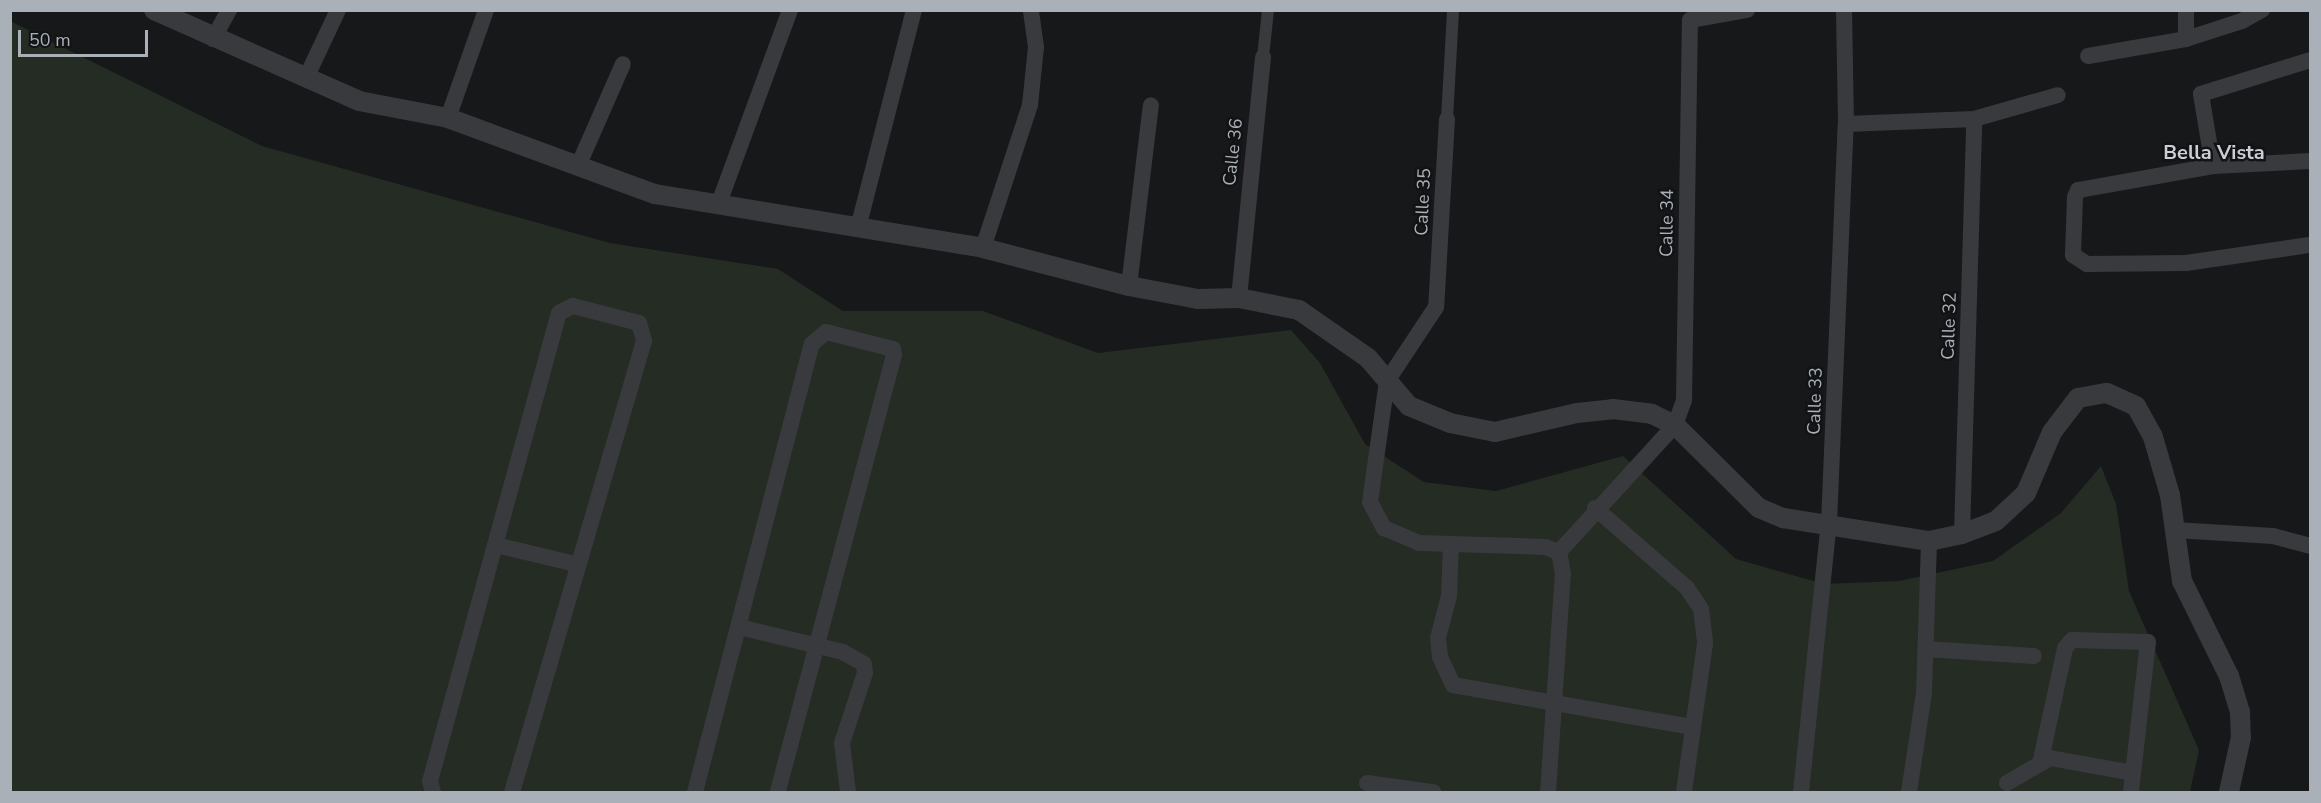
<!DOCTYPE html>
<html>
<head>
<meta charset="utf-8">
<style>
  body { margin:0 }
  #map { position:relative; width:2321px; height:803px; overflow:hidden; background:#171819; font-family:"Nunito Sans",sans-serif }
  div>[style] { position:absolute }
  .green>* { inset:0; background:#242c24 }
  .pedestrian>* { height:12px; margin:-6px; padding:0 6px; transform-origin:6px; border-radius:6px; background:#393a3e }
  .minor>* { height:16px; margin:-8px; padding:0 8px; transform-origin:8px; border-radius:8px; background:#393a3e }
  .tertiary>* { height:20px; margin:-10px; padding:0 10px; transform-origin:10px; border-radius:10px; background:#393a3e }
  span { translate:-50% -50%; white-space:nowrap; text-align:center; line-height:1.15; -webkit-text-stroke:5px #121314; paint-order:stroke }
  .street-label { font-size:18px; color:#aab0b8 }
  .neighbourhood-label { font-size:20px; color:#cbcfd5; font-weight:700 }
  .frame { position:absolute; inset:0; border:12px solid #aab0b8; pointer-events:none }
  .scale { position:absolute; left:18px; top:30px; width:130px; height:27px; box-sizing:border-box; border:3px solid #aab0b8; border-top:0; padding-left:8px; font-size:18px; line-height:21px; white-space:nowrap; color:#aab0b8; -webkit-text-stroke:4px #121314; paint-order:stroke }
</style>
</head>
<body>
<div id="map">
  <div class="green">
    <i style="clip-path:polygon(10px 21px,262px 146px,610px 243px,778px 269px,843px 311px,983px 311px,1098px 353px,1291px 330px,1320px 363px,1365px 444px,1424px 482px,1496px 491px,1623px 456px,1736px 559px,1824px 584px,1899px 581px,1993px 561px,2061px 513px,2101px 466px,2116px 504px,2129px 591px,2199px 750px,2190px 792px,11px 792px)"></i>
  </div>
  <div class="pedestrian">
    <i style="left:1263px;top:57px;width:47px;rotate:-83.9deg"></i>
    <i style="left:1447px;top:119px;width:109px;rotate:-86.8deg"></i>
  </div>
  <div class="minor">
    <i style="left:213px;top:39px;width:33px;rotate:-61deg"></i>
    <i style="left:2186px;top:39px;width:29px;rotate:-90deg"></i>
    <i style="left:2088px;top:56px;width:99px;rotate:-9.8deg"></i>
    <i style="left:2186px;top:39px;width:59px;rotate:-17.8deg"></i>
    <i style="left:2242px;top:21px;width:23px;rotate:-29deg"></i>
    <i style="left:306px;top:78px;width:75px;rotate:-64.8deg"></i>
    <i style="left:448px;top:118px;width:114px;rotate:-70.6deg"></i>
    <i style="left:1447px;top:119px;width:188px;rotate:93.3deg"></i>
    <i style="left:1436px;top:307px;width:89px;rotate:123.5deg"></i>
    <i style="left:1387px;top:381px;width:122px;rotate:98deg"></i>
    <i style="left:1370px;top:502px;width:30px;rotate:62deg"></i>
    <i style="left:1384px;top:528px;width:38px;rotate:23deg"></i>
    <i style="left:1419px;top:543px;width:126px;rotate:1.8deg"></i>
    <i style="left:1545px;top:547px;width:15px;rotate:20deg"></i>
    <i style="left:1846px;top:124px;width:128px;rotate:-2.2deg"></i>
    <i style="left:1974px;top:119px;width:87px;rotate:-15.9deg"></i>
    <i style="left:2310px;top:161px;width:97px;rotate:177deg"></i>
    <i style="left:2213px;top:166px;width:137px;rotate:169.9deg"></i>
    <i style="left:2078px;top:190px;width:8px;rotate:113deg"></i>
    <i style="left:2075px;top:197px;width:58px;rotate:92deg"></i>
    <i style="left:2073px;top:255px;width:17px;rotate:33deg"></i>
    <i style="left:2087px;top:264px;width:99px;rotate:-0.6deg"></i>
    <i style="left:2186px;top:263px;width:125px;rotate:-8.3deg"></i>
    <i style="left:579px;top:164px;width:109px;rotate:-66.3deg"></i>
    <i style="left:2213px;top:166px;width:73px;rotate:-99.5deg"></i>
    <i style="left:2201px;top:94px;width:114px;rotate:-17.3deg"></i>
    <i style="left:719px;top:203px;width:206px;rotate:-69.8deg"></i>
    <i style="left:858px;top:228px;width:225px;rotate:-75.6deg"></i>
    <i style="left:983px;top:248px;width:151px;rotate:-71.8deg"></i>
    <i style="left:1030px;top:105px;width:58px;rotate:-84.1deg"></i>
    <i style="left:1036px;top:47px;width:37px;rotate:-98deg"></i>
    <i style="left:1129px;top:286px;width:182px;rotate:-83.1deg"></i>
    <i style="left:1239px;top:298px;width:242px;rotate:-84.3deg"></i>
    <i style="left:1595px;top:508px;width:122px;rotate:41deg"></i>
    <i style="left:1687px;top:588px;width:25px;rotate:56deg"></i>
    <i style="left:1701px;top:609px;width:35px;rotate:83deg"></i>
    <i style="left:1705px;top:644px;width:149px;rotate:98.1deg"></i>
    <i style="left:2175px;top:530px;width:98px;rotate:3.5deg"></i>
    <i style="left:2273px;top:536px;width:38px;rotate:15deg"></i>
    <i style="left:1962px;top:534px;width:415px;rotate:-88.3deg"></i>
    <i style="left:1451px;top:544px;width:52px;rotate:92.2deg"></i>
    <i style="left:1449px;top:596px;width:43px;rotate:104.7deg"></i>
    <i style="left:1438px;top:638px;width:19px;rotate:84deg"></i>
    <i style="left:1440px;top:657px;width:31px;rotate:65deg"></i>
    <i style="left:1453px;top:685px;width:243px;rotate:10deg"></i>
    <i style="left:496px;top:545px;width:85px;rotate:13.5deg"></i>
    <i style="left:1559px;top:552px;width:172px;rotate:-47.6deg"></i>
    <i style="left:1675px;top:425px;width:27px;rotate:-70deg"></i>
    <i style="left:1684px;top:400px;width:380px;rotate:-89.1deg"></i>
    <i style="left:1690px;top:20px;width:58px;rotate:-10deg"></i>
    <i style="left:739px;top:627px;width:107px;rotate:13.5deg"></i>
    <i style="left:843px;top:652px;width:24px;rotate:30deg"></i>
    <i style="left:864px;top:664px;width:9px;rotate:84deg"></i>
    <i style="left:865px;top:673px;width:74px;rotate:108.2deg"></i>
    <i style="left:842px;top:743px;width:49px;rotate:83deg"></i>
    <i style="left:1925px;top:649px;width:109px;rotate:3.7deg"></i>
    <i style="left:2040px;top:764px;width:119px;rotate:-77.8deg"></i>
    <i style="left:2065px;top:648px;width:11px;rotate:-49deg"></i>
    <i style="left:2072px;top:640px;width:76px;rotate:1.5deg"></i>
    <i style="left:2148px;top:642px;width:151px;rotate:96.5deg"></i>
    <i style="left:1367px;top:783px;width:67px;rotate:7.8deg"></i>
    <i style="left:2007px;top:783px;width:50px;rotate:-30.2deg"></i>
    <i style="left:2050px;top:758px;width:84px;rotate:10.2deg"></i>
    <i style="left:433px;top:792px;width:11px;rotate:-105deg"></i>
    <i style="left:430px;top:781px;width:485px;rotate:-74.6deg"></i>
    <i style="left:559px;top:313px;width:16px;rotate:-27deg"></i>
    <i style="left:573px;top:306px;width:68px;rotate:14.4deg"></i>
    <i style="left:639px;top:323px;width:19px;rotate:74deg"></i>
    <i style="left:644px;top:341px;width:470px;rotate:106.3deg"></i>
    <i style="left:695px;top:792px;width:463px;rotate:-75.4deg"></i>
    <i style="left:812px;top:344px;width:18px;rotate:-41deg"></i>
    <i style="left:826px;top:332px;width:69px;rotate:14.2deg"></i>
    <i style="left:893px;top:349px;width:6px;rotate:81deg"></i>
    <i style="left:894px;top:355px;width:452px;rotate:104.9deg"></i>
    <i style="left:1548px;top:792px;width:219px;rotate:-86.1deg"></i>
    <i style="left:1563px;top:574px;width:22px;rotate:-100deg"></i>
    <i style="left:1801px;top:792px;width:270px;rotate:-84.1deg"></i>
    <i style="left:1829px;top:523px;width:399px;rotate:-87.6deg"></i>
    <i style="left:1846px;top:124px;width:114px;rotate:-91deg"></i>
    <i style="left:1909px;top:792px;width:100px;rotate:-81.4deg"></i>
    <i style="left:1924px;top:693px;width:152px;rotate:-88.1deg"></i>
  </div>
  <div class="tertiary">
    <i style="left:154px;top:10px;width:224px;rotate:23.9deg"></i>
    <i style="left:359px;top:101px;width:91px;rotate:10.8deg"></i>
    <i style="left:448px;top:118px;width:221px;rotate:20.2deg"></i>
    <i style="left:655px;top:194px;width:332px;rotate:9.3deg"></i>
    <i style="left:983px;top:248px;width:151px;rotate:14.6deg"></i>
    <i style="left:1129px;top:286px;width:70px;rotate:10.7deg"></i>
    <i style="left:1198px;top:299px;width:41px;rotate:-1.4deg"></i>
    <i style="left:1239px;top:298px;width:61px;rotate:11.3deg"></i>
    <i style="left:1299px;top:310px;width:84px;rotate:34.8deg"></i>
    <i style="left:1368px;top:358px;width:63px;rotate:49.5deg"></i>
    <i style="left:1409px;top:406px;width:44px;rotate:22.5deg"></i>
    <i style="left:1450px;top:423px;width:46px;rotate:11.3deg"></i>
    <i style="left:1495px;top:432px;width:84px;rotate:-13deg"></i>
    <i style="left:1577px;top:413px;width:36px;rotate:-6deg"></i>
    <i style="left:1613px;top:409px;width:39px;rotate:7deg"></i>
    <i style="left:1652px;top:414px;width:25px;rotate:26deg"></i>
    <i style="left:1675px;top:425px;width:118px;rotate:44.7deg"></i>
    <i style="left:1759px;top:508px;width:26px;rotate:23deg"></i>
    <i style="left:1783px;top:518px;width:148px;rotate:9deg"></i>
    <i style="left:1929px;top:541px;width:34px;rotate:-12deg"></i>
    <i style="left:1962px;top:534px;width:36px;rotate:-21deg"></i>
    <i style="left:1996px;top:521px;width:41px;rotate:-43deg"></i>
    <i style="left:2026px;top:493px;width:66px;rotate:-66.9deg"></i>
    <i style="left:2052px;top:432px;width:43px;rotate:-52.6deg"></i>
    <i style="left:2078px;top:398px;width:29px;rotate:-10deg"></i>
    <i style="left:2107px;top:393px;width:32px;rotate:24deg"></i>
    <i style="left:2136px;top:406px;width:35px;rotate:61deg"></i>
    <i style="left:2153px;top:437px;width:60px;rotate:73.7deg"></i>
    <i style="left:2170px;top:495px;width:87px;rotate:82.1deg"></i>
    <i style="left:2182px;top:581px;width:106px;rotate:63.7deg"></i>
    <i style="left:2229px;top:676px;width:38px;rotate:73deg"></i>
    <i style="left:2240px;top:712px;width:25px;rotate:88deg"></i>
    <i style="left:2241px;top:737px;width:56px;rotate:102.3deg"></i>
  </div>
  <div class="street-label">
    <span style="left:1233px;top:152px;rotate:-84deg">Calle 36</span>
    <span style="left:1423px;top:202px;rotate:-87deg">Calle 35</span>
    <span style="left:1667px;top:223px;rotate:-89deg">Calle 34</span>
    <span style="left:1949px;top:326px;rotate:-88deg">Calle 32</span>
    <span style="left:1815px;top:401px;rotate:-88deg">Calle 33</span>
  </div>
  <div class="neighbourhood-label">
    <span style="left:2214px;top:152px">Bella Vista</span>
  </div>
  <div class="frame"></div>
  <div class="scale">50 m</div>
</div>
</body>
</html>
